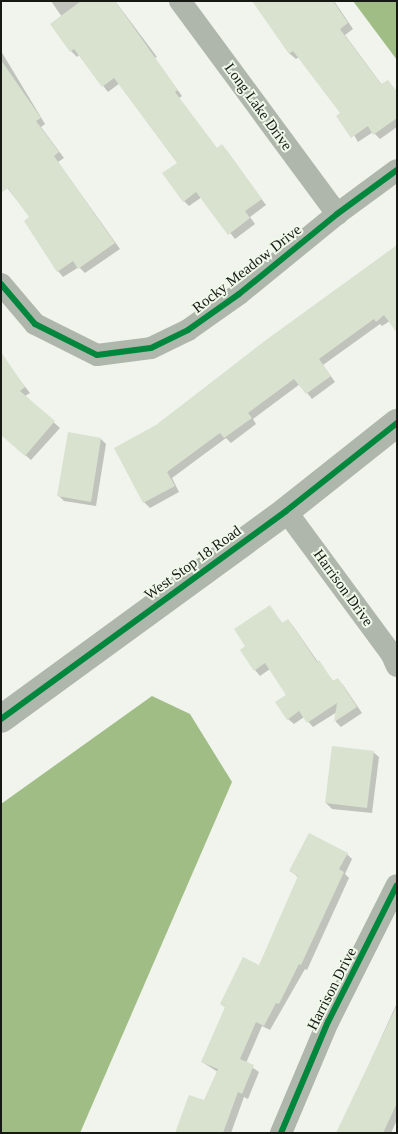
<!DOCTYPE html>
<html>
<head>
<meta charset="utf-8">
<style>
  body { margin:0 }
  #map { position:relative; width:398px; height:1134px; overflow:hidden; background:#f0f4ec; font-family:"Times New Roman",serif }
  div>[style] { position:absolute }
  .water>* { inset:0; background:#a0bd85 }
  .shadow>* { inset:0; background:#0003 }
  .building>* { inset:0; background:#d8e2cf }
  .minor>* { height:22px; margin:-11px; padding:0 11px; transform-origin:11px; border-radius:11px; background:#afb6ab }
  .tertiary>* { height:28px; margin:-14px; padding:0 14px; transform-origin:14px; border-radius:14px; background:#afb6ab }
  .cycleway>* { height:6px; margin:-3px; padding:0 3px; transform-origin:3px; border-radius:3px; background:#00873e }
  span { translate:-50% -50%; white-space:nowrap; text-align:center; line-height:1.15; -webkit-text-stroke:4px #eff8e9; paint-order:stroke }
  .street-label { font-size:15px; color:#151813 }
  .frame { position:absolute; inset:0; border:2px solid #151813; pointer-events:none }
</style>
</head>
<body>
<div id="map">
  <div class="water">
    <i style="clip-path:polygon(353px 1px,397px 1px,397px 60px)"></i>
    <i style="clip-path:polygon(152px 696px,190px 714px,232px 782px,80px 1133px,1px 1133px,1px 804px)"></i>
  </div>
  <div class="shadow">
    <i style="clip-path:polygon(51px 1px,115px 1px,157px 57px,154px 58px,182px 96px,179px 98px,217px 149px,227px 151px,266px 205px,250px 217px,255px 224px,235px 239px,202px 197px,189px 206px,184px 201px,179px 163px,120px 83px,108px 92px,79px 55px,77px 57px,71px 51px,52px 24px,62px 17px)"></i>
    <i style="clip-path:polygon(256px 1px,334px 1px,353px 29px,345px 35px,382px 85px,388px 81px,397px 92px,397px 127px,380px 139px,373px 132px,358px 142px,342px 114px,299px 57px,296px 59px,290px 54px)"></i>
    <i style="clip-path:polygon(1px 51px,45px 124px,41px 127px,64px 158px,58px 162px,120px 249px,85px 273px,79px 267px,63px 277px,58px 271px,31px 218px,1px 180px)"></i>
    <i style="clip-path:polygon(397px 246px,390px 321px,382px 326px,380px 324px,323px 365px,335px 382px,312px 399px,300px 384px,253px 419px,256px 424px,231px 443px,226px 438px,172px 478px,179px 492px,150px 508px,144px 502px,157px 426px)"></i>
    <i style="clip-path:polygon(11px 369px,30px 393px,25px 396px,60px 428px,31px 460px,1px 434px)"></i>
    <i style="clip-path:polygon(101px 439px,106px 444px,96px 506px,64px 501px,59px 496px)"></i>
    <i style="clip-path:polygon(270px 607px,283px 624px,288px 620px,293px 626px,318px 662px,334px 682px,338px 680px,343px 685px,362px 713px,341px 727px,336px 722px,337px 712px,313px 727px,304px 717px,294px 724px,288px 719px,288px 695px,270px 669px,260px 676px,255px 670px,247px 647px)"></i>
    <i style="clip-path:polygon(373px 752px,379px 757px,372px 813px,332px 809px,326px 803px)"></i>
    <i style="clip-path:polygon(347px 854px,352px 859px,345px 874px,349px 878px,307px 970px,305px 969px,270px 1030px,262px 1026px,246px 1063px,259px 1072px,248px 1099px,244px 1097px,231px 1133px,177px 1133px,205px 1101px,218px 1072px,202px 1062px,226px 1008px,221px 1004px,260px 966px,299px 878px,291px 871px)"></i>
    <i style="clip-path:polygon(397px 1003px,397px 1120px,391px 1133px,338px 1133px)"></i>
  </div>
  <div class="building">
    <i style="clip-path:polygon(81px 1px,115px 1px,178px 90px,175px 92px,217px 148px,222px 144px,262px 199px,245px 211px,250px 218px,228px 235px,196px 192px,183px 202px,162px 173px,177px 163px,114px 78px,102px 87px,74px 49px,70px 52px,50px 24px)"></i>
    <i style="clip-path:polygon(252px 1px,333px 1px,348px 23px,340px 29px,381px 84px,388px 80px,397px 92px,397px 118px,373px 135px,368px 126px,351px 138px,336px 116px,340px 113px,293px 51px,289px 54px)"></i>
    <i style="clip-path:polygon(1px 60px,41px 118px,36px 121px,59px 152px,54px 156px,115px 243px,78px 269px,73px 261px,57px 272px,24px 221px,29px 217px,8px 188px,1px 193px)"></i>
    <i style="clip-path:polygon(397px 245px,397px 333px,384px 315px,376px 322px,374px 319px,319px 359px,331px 376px,306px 394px,294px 379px,248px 413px,252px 418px,224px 438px,220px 433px,167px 472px,175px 486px,143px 503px,114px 448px,156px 425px,266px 340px)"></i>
    <i style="clip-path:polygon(1px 352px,25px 387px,20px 391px,55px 421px,25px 456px,1px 435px)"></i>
    <i style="clip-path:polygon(68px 432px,101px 438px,91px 502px,57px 496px)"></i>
    <i style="clip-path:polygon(270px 605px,282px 623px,288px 619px,317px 662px,319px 660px,333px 681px,338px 678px,357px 707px,334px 722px,337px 703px,307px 723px,299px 711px,287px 720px,275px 702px,286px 695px,265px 663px,254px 671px,240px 650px,245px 646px,234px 629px)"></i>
    <i style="clip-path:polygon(332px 746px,374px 751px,367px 808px,325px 803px)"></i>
    <i style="clip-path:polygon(309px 833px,348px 853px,339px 869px,344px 872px,301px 965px,299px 964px,279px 1004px,276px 1003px,264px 1026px,256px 1022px,240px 1059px,254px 1065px,242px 1094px,238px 1092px,223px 1133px,175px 1133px,189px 1095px,204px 1100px,218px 1069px,201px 1062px,225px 1007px,220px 1004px,243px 957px,259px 965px,298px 876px,289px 871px)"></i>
    <i style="clip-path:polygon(397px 1005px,397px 1103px,383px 1133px,336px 1133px)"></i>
  </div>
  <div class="minor">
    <i style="left:180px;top:1px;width:265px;rotate:53.6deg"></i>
    <i style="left:1px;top:284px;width:52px;rotate:49.6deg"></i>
    <i style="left:35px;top:324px;width:69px;rotate:26.6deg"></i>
    <i style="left:97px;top:355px;width:54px;rotate:-7.4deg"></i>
    <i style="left:151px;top:348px;width:41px;rotate:-25.9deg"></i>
    <i style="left:188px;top:330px;width:62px;rotate:-35.2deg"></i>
    <i style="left:239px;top:294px;width:127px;rotate:-39.2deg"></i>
    <i style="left:337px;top:214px;width:74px;rotate:-36.3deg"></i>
    <i style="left:286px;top:511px;width:179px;rotate:53.6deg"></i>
    <i style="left:392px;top:655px;width:12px;rotate:66deg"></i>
    <i style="left:281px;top:1133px;width:121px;rotate:-67.1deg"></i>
    <i style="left:328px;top:1022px;width:153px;rotate:-63.3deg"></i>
  </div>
  <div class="tertiary">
    <i style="left:1px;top:719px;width:353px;rotate:-36.1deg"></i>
    <i style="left:286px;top:511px;width:142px;rotate:-38.4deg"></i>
  </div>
  <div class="cycleway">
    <i style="left:1px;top:284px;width:52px;rotate:49.6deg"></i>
    <i style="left:35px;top:324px;width:69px;rotate:26.6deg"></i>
    <i style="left:97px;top:355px;width:54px;rotate:-7.4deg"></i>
    <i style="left:151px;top:348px;width:41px;rotate:-25.9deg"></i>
    <i style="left:188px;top:330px;width:62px;rotate:-35.2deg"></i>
    <i style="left:239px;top:294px;width:127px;rotate:-39.2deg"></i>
    <i style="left:337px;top:214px;width:74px;rotate:-36.3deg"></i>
    <i style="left:1px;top:719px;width:353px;rotate:-36.1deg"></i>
    <i style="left:286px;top:511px;width:142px;rotate:-38.4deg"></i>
    <i style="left:281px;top:1133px;width:121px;rotate:-67.1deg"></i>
    <i style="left:328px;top:1022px;width:153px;rotate:-63.3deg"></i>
  </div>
  <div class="street-label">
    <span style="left:258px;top:107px;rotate:54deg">Long Lake Drive</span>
    <span style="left:247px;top:269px;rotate:-38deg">Rocky Meadow Drive</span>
    <span style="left:193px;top:563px;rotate:-36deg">West Stop 18 Road</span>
    <span style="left:343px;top:588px;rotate:54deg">Harrison Drive</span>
    <span style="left:332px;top:989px;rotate:-63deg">Harrison Drive</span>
  </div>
  <div class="frame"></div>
</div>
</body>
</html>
